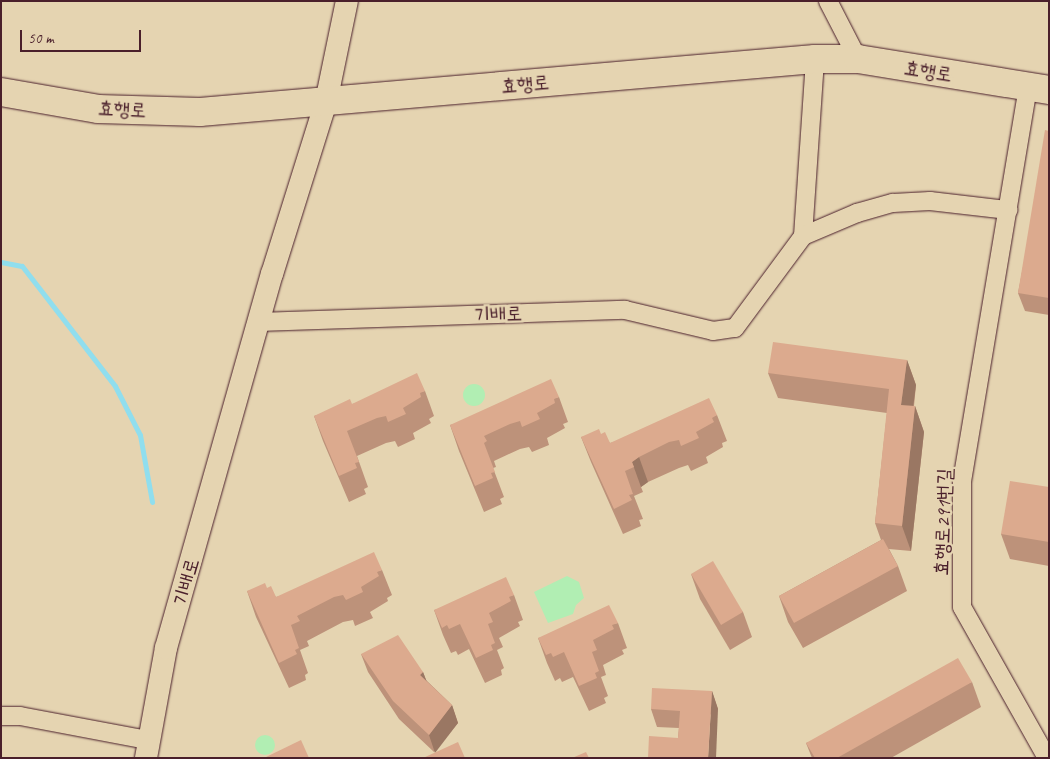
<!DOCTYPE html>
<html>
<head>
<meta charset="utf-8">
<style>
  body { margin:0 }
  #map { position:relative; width:1050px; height:759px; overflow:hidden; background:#e5d4b1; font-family:Caveat,"Poor Story",sans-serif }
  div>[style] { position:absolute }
  .green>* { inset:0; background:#b1eeb3 }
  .round { border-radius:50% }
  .stream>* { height:5px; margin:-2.5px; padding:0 2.5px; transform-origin:2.5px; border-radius:2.5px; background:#90deee }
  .roads { filter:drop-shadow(0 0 1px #4a1f2b) drop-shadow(0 0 1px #4a1f2b) }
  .minor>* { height:18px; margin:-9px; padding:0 9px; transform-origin:9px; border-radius:9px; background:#e5d4b1 }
  .tertiary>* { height:22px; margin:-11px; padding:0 11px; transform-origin:11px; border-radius:11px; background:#e5d4b1 }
  .primary>* { height:28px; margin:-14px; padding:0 14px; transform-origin:14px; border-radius:14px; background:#e5d4b1 }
  .wall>* { inset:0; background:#bd927a }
  .shaded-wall>* { inset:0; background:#9a7763 }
  .building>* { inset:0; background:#dcaa8e }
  span { translate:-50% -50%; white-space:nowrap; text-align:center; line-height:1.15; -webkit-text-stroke:4.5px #e5d4b1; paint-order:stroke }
  .street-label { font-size:20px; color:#4a1f2b }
  .frame { position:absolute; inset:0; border:2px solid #4a1f2b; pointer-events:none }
  .scale { position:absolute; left:20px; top:30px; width:121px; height:22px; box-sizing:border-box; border:2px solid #4a1f2b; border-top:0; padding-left:6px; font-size:15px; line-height:18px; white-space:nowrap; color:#4a1f2b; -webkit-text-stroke:4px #e5d4b1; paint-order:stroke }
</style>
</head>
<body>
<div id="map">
  <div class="green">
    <i class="round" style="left:463px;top:384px;width:22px;height:22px"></i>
    <i style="clip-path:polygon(567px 576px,579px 582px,584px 598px,576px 605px,573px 614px,548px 623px,534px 592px)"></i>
    <i class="round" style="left:255px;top:735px;width:20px;height:20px"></i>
  </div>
  <div class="stream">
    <i style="left:1px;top:262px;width:21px;rotate:11deg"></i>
    <i style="left:22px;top:266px;width:152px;rotate:52.2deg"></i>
    <i style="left:115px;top:386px;width:55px;rotate:63deg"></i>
    <i style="left:140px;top:435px;width:68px;rotate:79.8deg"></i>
  </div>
  <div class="roads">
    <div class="minor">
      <i style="left:828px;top:1px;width:65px;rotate:62.7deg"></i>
      <i style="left:1028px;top:87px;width:400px;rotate:99.5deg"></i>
      <i style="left:962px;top:482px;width:125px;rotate:90deg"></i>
      <i style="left:962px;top:607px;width:173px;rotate:60.6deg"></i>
      <i style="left:803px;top:236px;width:177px;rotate:-86.1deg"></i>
      <i style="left:258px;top:322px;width:367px;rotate:-1.9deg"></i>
      <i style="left:625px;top:310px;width:90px;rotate:13.4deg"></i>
      <i style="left:713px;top:331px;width:22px;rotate:-8deg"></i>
      <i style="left:735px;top:328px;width:114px;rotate:-53.5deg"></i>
      <i style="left:803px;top:236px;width:59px;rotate:-23.1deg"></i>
      <i style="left:857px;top:213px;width:37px;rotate:-16deg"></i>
      <i style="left:893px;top:203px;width:37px;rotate:-3deg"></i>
      <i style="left:930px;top:201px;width:79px;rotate:6.6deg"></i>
      <i style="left:1px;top:716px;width:19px"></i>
      <i style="left:20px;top:716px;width:129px;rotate:10.7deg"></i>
    </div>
    <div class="tertiary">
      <i style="left:146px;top:758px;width:112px;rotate:-79.7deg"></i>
      <i style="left:166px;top:648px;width:389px;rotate:-74.2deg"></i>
      <i style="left:272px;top:274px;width:180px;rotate:-72.6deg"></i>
      <i style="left:326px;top:102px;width:103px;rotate:-78.3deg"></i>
    </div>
    <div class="primary">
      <i style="left:1px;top:92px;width:98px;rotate:9.9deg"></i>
      <i style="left:98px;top:109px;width:102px;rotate:1.7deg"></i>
      <i style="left:200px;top:112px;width:617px;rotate:-4.93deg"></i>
      <i style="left:815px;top:59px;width:43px"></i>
      <i style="left:858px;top:59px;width:193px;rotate:9.2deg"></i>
    </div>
  </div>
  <div class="wall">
    <i style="clip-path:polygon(1049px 131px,1049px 315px,1025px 311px,1018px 293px)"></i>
    <i style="clip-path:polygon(907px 360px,916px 385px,914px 406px,915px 406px,924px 432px,911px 551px,889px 549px,898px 566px,907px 591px,803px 648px,788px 622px,779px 596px,881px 540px,875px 523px,887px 413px,778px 398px,768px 373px)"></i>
    <i style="clip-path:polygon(425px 391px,434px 416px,429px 419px,431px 423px,413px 433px,415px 439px,398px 447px,395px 441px,386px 443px,357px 456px,368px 487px,364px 489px,366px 494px,349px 502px,323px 441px,314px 416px,352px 404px)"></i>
    <i style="clip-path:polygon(559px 397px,568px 422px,563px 424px,565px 428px,547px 438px,549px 445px,532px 452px,529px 447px,520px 449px,494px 461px,496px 467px,493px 468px,504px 497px,500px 499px,502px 504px,484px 512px,459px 451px,450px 425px)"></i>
    <i style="clip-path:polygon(717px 415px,727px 441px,722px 443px,723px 447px,706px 457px,708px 463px,691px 471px,688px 465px,679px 468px,648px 482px,641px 487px,643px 492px,634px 496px,643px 519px,639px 520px,641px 526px,623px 534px,591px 462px,581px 437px,601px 434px,610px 443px)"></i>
    <i style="clip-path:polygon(1049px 487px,1049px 566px,1010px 559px,1001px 534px)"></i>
    <i style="clip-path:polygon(382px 570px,392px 595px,387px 598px,388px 601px,370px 612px,373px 618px,355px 626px,353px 620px,343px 622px,307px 641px,309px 646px,300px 650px,308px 673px,305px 675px,306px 680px,289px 688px,256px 617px,247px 591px,267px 588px,276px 597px)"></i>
    <i style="clip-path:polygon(691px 574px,743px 612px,752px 637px,730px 650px,700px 599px)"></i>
    <i style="clip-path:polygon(514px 595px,523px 620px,518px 622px,520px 626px,499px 638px,503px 647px,497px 650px,504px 668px,501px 670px,502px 675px,485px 683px,469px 649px,458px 655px,456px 651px,451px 653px,443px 635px,434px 610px)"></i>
    <i style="clip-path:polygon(618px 623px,627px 648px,622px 650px,624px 654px,603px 665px,606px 675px,601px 677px,608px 696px,604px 698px,606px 703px,589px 711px,573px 677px,562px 682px,560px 678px,555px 681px,547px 663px,538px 638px)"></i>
    <i style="clip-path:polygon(361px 654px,423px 672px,426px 680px,452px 705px,458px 723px,434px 752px,399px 719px,368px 672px)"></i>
    <i style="clip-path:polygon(972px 682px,981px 707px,891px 758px,812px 758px,806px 743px)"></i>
    <i style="clip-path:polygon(712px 691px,718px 709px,678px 738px,679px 728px,657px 727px,651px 709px)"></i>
  </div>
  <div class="shaded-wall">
    <i style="clip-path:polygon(907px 360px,916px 385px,910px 431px,901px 405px)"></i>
    <i style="clip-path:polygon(915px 406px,924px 432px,911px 551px,902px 526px)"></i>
    <i style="clip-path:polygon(639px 457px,648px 482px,641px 487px,632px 462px)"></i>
    <i style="clip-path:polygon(423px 672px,430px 690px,420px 675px)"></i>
    <i style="clip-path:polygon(712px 691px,718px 709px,716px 758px,708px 758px)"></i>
    <i style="clip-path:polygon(452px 705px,458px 723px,435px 753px,429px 735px)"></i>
  </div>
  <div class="building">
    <i style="clip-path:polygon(1045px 130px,1049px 131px,1049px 298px,1018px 293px)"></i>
    <i style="clip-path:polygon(773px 342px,907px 360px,901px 405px,915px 406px,902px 526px,875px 523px,889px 389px,768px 373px)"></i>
    <i style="clip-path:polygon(417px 373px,425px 391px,420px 393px,421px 397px,403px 408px,406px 414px,388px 422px,386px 416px,377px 418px,347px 431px,359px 462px,355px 463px,357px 468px,339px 476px,314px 416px,350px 399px,352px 404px)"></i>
    <i style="clip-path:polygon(551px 379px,559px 397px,554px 399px,555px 403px,537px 413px,540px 419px,522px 427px,520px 421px,510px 424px,484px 436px,487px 441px,484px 443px,495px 472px,491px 473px,493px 478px,475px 486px,450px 425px)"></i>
    <i style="clip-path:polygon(709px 398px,717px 415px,712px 418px,714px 422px,696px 432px,699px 438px,681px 446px,679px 440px,669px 442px,639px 457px,632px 462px,634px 467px,625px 471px,633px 494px,629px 495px,632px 500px,614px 509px,581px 437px,599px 429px,601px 434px,605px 432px,610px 443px)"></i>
    <i style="clip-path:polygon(1010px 481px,1049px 487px,1049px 542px,1001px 534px)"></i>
    <i style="clip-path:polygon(883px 539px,898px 566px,794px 623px,779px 596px)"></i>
    <i style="clip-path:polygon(374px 552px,382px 570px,377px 572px,379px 576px,361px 587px,363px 592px,346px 600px,343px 595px,334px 597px,297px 616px,300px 621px,291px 625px,299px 648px,295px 650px,297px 654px,279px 663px,247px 591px,265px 583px,267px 588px,271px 586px,276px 597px)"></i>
    <i style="clip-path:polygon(713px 561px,743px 612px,721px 625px,691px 574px)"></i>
    <i style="clip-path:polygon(506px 577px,514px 595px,509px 597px,511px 601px,489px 613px,493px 622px,488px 624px,495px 643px,491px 645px,493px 650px,476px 658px,460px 624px,449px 629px,447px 625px,442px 628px,434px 610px)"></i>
    <i style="clip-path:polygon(609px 605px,618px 623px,612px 625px,614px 629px,593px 640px,597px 650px,592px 652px,599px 671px,595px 673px,597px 678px,579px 686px,564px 652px,553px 657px,551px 653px,546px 655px,538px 638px)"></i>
    <i style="clip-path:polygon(398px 635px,423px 672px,420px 675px,452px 705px,429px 735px,393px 701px,361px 654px)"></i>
    <i style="clip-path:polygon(958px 658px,972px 682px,837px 758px,815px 758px,806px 743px)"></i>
    <i style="clip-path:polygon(652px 688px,712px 691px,708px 758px,648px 758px,649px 736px,678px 738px,680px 711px,651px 709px)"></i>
    <i style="clip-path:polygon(301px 740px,309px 758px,264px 758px)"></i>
    <i style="clip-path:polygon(458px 742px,465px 758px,423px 758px)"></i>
    <i style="clip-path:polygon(586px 752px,589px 758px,572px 758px)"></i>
  </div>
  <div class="street-label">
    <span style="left:928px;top:71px;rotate:9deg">효행로</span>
    <span style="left:525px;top:84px;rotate:-5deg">효행로</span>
    <span style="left:122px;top:109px;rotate:3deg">효행로</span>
    <span style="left:498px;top:314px;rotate:-2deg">기배로</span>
    <span style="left:943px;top:522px;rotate:-88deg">효행로291번길</span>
    <span style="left:186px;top:582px;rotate:-74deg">기배로</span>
  </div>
  <div class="frame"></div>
  <div class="scale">50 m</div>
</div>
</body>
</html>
